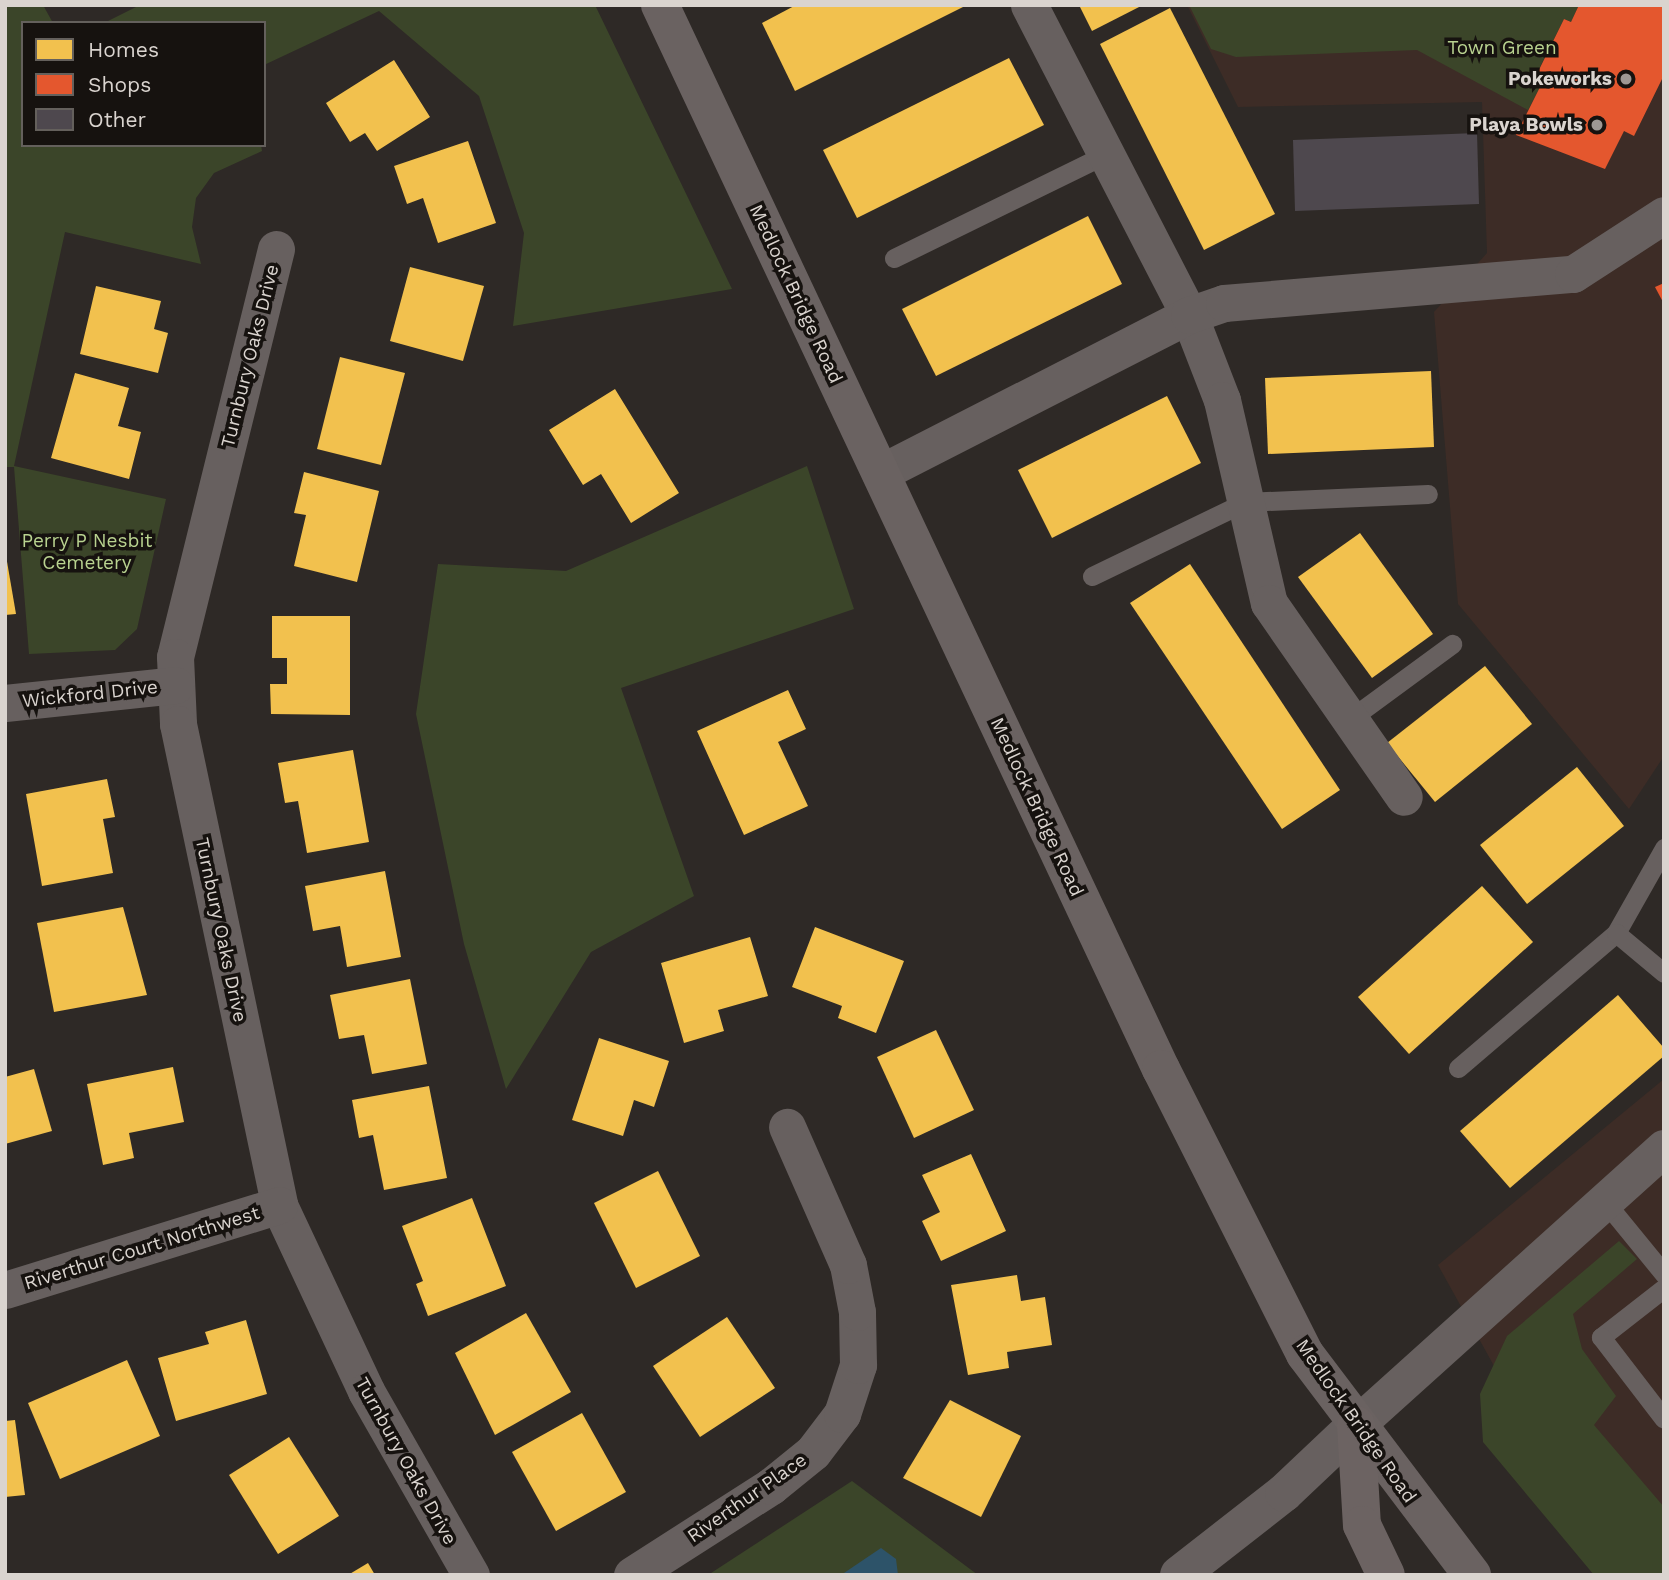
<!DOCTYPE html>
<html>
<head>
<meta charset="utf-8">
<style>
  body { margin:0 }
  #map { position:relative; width:1669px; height:1580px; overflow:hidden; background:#2e2926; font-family:"Work Sans",sans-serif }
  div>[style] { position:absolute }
  .commercial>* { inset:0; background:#3d2c26 }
  .green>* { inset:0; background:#3b4529 }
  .water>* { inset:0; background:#2d5369 }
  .homes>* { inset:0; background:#f2c14e }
  .shops>* { inset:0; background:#e4572e }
  .building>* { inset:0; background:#4e484e }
  .service>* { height:19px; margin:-9.5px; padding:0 9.5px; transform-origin:9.5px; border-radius:9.5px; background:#67605f }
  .minor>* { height:37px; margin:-18.5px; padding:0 18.5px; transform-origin:18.5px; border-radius:18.5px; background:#67605f }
  .tertiary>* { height:38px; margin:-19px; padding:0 19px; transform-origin:19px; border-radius:19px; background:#67605f }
  .secondary>* { height:38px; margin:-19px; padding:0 19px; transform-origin:19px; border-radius:19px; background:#6a6261 }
  .trunk>* { height:38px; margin:-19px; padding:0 19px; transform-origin:19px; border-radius:19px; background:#6c6362 }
  .dots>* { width:19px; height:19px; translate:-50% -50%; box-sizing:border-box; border:4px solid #16120f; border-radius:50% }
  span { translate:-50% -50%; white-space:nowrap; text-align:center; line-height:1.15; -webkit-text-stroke:7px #16120f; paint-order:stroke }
  .park-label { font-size:19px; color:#b9d390 }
  .poi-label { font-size:19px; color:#dad4cf; font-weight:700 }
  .right { translate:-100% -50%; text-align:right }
  .street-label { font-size:19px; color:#dad4cf }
  .frame { position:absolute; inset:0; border:7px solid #dad4cf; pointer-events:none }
  .legend { position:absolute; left:21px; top:21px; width:245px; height:126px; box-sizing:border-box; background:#16120f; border:2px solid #64605c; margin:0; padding:9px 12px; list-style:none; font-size:21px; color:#dad4cf }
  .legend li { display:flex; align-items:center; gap:14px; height:35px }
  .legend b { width:35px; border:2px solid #64605c }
</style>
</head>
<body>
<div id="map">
  <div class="commercial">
    <i style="clip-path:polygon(1187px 5px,1664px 5px,1664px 756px,1629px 809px,1458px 604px,1434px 312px,1487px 253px,1482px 102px,1238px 107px)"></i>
    <i style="clip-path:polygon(1664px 1079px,1664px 1575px,1610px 1575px,1438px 1265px)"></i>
  </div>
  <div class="green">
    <i style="clip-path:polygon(5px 5px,43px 5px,53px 23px,23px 23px,23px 145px,261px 145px,262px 151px,214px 173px,196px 198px,192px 227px,201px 264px,65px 232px,14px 466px,166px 499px,137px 629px,115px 650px,29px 654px,14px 467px,5px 467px)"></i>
    <i style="clip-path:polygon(140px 5px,595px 5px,732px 289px,513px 326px,524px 233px,479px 96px,379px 11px,264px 65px,264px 23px,104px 23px)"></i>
    <i style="clip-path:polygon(1189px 5px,1579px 5px,1571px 22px,1564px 19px,1533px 81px,1541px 85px,1528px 110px,1417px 50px,1236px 57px,1211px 49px)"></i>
    <i style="clip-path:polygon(807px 466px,854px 609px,621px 688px,694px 896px,591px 952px,506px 1089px,464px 944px,416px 714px,438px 564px,566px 571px)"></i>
    <i style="clip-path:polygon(1619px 1241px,1637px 1259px,1573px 1314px,1582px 1349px,1616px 1396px,1594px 1425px,1664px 1507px,1664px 1575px,1594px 1575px,1483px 1442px,1480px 1394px,1507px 1336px)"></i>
    <i style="clip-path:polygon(852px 1481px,978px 1575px,708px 1575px)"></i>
  </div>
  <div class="water">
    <i style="clip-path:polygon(881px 1548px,896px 1559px,898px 1575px,841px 1575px)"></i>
  </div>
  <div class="homes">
    <i style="clip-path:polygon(796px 5px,967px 5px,795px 91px,762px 23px)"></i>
    <i style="clip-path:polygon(1079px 5px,1143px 5px,1092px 31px)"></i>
    <i style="clip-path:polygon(1170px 8px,1275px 214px,1204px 250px,1100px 44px)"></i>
    <i style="clip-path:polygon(1009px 58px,1044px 125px,857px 218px,823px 150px)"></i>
    <i style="clip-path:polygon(394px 60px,430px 117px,377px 151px,365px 133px,350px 142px,326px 103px)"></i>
    <i style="clip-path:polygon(468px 141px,496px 223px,438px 243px,423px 198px,407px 204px,394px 166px)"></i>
    <i style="clip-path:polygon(1088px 216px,1122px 284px,936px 376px,902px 309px)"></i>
    <i style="clip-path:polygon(410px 267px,484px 286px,463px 361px,390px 341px)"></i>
    <i style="clip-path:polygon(96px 286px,161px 301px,154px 329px,168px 333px,158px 373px,80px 354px)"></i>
    <i style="clip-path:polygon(340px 357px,405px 373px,381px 465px,317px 449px)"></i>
    <i style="clip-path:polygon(1431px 371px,1434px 447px,1268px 454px,1265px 378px)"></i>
    <i style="clip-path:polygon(75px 373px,129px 388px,118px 426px,141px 432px,129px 479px,51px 458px)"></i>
    <i style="clip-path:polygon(615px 389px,679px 493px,631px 523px,601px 474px,583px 485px,549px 430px)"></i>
    <i style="clip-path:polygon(1167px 396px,1201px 463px,1052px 538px,1018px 470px)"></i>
    <i style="clip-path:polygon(304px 472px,379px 491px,357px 582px,294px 566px,306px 515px,294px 513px)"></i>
    <i style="clip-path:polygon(1360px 533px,1433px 634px,1372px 678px,1298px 577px)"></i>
    <i style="clip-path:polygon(5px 550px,16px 614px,5px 615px)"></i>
    <i style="clip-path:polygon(1190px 564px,1340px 790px,1282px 829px,1130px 603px)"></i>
    <i style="clip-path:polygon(272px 616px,350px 616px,350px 715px,271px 714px,270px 684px,287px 684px,287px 658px,272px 658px)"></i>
    <i style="clip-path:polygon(1485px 666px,1532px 724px,1435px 802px,1387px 743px)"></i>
    <i style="clip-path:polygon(788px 690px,806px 729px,778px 742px,808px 806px,744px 835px,697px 731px)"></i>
    <i style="clip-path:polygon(353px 750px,369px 842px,307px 853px,298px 801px,285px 803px,278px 763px)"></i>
    <i style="clip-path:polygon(1577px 767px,1624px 826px,1527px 904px,1480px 845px)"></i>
    <i style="clip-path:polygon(107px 779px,115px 817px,103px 819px,113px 873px,42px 886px,26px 794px)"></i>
    <i style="clip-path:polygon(385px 871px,401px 957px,347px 967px,340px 926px,313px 931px,305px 886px)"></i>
    <i style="clip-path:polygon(1482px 886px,1533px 942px,1409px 1054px,1358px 997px)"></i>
    <i style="clip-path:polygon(123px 907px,147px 995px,54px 1012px,37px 923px)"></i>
    <i style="clip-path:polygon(815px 927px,904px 961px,876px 1033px,838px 1018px,842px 1006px,792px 987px)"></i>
    <i style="clip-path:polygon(750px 937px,768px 996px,718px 1010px,724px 1031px,684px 1043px,661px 963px)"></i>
    <i style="clip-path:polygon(410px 979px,427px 1064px,372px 1074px,364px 1035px,339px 1039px,330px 995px)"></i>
    <i style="clip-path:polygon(1618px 995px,1664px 1048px,1664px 1056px,1510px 1188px,1460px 1131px)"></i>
    <i style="clip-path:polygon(936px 1030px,974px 1110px,914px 1138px,877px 1057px)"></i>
    <i style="clip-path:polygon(599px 1038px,669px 1061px,654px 1107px,634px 1100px,623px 1136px,572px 1120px)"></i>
    <i style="clip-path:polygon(173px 1067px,184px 1122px,129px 1133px,134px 1158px,103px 1165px,87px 1084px)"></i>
    <i style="clip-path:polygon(34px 1069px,52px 1131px,5px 1144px,5px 1077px)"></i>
    <i style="clip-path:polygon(429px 1086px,447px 1178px,384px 1190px,373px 1135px,359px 1138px,352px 1100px)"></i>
    <i style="clip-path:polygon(971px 1154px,1006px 1231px,941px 1261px,922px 1221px,940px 1212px,922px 1175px)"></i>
    <i style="clip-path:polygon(658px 1171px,700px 1256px,636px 1288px,594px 1203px)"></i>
    <i style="clip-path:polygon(472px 1198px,506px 1286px,428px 1316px,416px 1284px,423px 1281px,402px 1226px)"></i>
    <i style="clip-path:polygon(1017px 1275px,1021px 1301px,1045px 1297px,1052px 1345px,1007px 1352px,1009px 1368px,968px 1375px,951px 1285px)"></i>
    <i style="clip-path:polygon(526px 1313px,571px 1392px,495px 1435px,455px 1353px)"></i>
    <i style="clip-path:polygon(727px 1317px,775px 1388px,700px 1437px,653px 1366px)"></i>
    <i style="clip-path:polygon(246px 1320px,267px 1394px,176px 1421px,158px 1358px,209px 1344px,205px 1332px)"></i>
    <i style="clip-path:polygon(127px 1360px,160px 1436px,60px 1479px,28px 1403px)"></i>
    <i style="clip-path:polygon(950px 1400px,1021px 1436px,981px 1517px,903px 1478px)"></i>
    <i style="clip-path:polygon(582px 1413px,626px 1492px,556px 1531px,512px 1452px)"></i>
    <i style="clip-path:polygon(15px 1420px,25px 1495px,5px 1497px,5px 1421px)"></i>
    <i style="clip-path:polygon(289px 1437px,339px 1516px,278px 1554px,229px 1475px)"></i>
    <i style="clip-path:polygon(368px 1563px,375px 1575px,348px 1575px)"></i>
  </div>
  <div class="shops">
    <i style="clip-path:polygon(1579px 5px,1664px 5px,1664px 75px,1634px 136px,1624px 131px,1605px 169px,1516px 135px,1541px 85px,1533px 82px,1564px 19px,1571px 22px)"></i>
    <i style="clip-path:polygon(1664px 283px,1664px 304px,1655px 287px)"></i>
  </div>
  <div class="building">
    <i style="clip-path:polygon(1477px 133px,1479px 204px,1295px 211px,1293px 140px)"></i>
  </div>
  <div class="service">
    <i style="left:894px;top:258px;width:236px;rotate:-26.1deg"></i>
    <i style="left:1092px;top:576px;width:170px;rotate:-25.8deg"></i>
    <i style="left:1245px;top:502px;width:183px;rotate:-2.5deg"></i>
    <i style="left:1350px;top:719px;width:127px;rotate:-36.3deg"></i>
    <i style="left:1616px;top:933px;width:98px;rotate:-60.5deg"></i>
    <i style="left:1458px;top:1068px;width:208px;rotate:-40.5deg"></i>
    <i style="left:1616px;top:933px;width:62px;rotate:39.8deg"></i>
    <i style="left:1606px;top:1203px;width:92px;rotate:50.8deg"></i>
    <i style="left:1664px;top:1288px;width:80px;rotate:142.1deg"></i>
    <i style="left:1601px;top:1337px;width:103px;rotate:52.5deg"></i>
  </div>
  <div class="minor">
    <i style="left:1029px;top:5px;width:349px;rotate:62.7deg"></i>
    <i style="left:1189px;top:315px;width:91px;rotate:68.8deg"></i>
    <i style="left:1222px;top:400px;width:208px;rotate:77deg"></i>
    <i style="left:1269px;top:603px;width:236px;rotate:55.2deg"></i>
    <i style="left:276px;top:249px;width:420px;rotate:103.9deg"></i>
    <i style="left:175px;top:657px;width:67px;rotate:87.4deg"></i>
    <i style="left:178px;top:724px;width:491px;rotate:78.1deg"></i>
    <i style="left:279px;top:1205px;width:205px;rotate:64.9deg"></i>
    <i style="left:366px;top:1391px;width:212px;rotate:60.3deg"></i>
    <i style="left:880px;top:473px;width:347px;rotate:-27.1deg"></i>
    <i style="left:1189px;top:315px;width:37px;rotate:-19deg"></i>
    <i style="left:1224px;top:303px;width:350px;rotate:-4.8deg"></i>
    <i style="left:1573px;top:274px;width:108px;rotate:-33deg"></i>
    <i style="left:5px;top:703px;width:171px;rotate:-6deg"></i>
    <i style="left:5px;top:1290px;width:287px;rotate:-17.2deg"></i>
    <i style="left:1356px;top:1425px;width:414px;rotate:-42deg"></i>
    <i style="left:632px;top:1575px;width:165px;rotate:-32.6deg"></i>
    <i style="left:771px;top:1486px;width:54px;rotate:-39deg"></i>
    <i style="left:813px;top:1452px;width:48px;rotate:-52.7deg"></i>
    <i style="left:842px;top:1414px;width:52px;rotate:-71.9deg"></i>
    <i style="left:858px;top:1365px;width:53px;rotate:-91.1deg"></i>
    <i style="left:857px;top:1312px;width:48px;rotate:-100.8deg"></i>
    <i style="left:848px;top:1265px;width:151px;rotate:-113.8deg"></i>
  </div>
  <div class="tertiary">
    <i style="left:1179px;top:1575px;width:133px;rotate:-38deg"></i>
    <i style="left:1284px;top:1493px;width:99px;rotate:-43.4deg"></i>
  </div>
  <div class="secondary">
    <i style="left:660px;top:5px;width:1176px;rotate:64.79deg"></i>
    <i style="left:1161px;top:1069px;width:319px;rotate:63.2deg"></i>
    <i style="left:1305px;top:1354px;width:277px;rotate:52.9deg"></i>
  </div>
  <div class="trunk">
    <i style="left:1356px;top:1425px;width:100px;rotate:86.6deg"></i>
    <i style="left:1362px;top:1525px;width:55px;rotate:64.4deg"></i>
  </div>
  <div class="dots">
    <i style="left:1626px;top:79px;background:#9e9894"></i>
    <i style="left:1597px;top:125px;background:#9e9894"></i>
  </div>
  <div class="park-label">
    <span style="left:1502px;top:48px">Town Green</span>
    <span style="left:87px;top:552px">Perry P Nesbit<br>Cemetery</span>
  </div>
  <div class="poi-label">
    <span class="right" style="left:1612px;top:79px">Pokeworks</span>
    <span class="right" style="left:1583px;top:125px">Playa Bowls</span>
  </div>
  <div class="street-label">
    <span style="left:796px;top:294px;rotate:65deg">Medlock Bridge Road</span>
    <span style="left:250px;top:356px;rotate:-76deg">Turnbury Oaks Drive</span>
    <span style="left:90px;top:694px;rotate:-6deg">Wickford Drive</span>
    <span style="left:1037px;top:807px;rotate:65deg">Medlock Bridge Road</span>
    <span style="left:221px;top:930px;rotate:78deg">Turnbury Oaks Drive</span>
    <span style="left:142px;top:1248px;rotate:-17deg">Riverthur Court Northwest</span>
    <span style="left:1356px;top:1421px;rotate:55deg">Medlock Bridge Road</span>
    <span style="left:406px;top:1461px;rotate:61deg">Turnbury Oaks Drive</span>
    <span style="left:747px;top:1498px;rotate:-35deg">Riverthur Place</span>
  </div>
  <div class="frame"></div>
  <ul class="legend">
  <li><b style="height:19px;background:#f2c14e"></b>Homes</li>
  <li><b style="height:19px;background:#e4572e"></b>Shops</li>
  <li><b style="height:19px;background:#4e484e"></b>Other</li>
  </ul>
</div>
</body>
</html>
